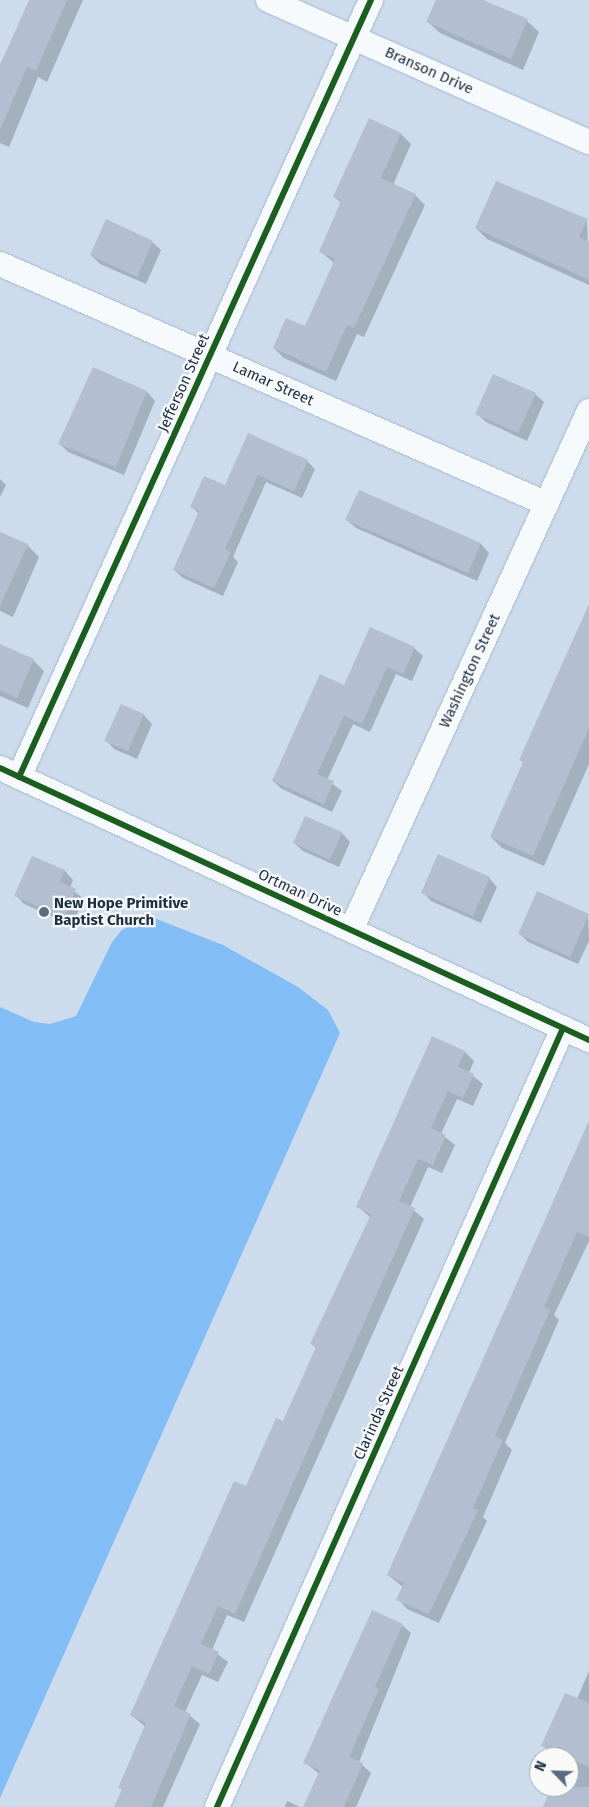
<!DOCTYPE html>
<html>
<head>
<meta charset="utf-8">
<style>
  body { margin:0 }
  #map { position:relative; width:589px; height:1807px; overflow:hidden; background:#ccdced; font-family:"Fira Sans",sans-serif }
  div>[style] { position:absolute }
  .water>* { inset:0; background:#83bdf5 }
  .shadow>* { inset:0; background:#0003 }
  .building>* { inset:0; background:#b3bed0 }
  .roads { filter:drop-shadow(0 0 1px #a8b9ca) drop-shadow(0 0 1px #a8b9ca) }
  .minor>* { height:24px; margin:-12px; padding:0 12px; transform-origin:12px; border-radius:12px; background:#f7fafc }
  .cycleway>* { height:6px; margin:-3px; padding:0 3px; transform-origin:3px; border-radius:3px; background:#1b5e20 }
  .dots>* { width:14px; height:14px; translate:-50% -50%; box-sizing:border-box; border:2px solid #f9f9f9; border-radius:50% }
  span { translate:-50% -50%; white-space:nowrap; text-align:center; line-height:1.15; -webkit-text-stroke:4.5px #f9f9f9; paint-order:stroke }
  .street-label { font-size:15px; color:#1c3044 }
  .poi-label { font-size:15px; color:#1c3044; font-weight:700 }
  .left { translate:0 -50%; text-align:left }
  .north { position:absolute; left:529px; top:1747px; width:50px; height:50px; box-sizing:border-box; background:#f9f9f9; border:1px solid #a1a9b1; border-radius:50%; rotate:294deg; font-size:14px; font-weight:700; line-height:20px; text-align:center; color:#1c3044 }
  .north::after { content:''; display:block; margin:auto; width:18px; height:22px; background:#5a6c7f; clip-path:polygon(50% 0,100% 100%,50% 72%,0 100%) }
</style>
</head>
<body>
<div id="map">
  <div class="water">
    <i style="clip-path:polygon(149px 916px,223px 945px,298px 987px,328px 1010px,340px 1033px,0 1798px,0 1007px,34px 1022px,50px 1024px,76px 1016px,112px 942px,122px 930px)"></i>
  </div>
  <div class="shadow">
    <i style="clip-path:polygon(30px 0,83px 0,47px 82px,38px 77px,9px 147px,0 143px,0 65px)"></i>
    <i style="clip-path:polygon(437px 0,483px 0,527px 21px,539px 32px,523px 70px,440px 33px,428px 22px)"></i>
    <i style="clip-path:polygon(369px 120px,401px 134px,411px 144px,393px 185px,415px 195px,425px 205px,364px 337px,357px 334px,336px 381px,284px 358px,274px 348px,305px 328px,334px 263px,320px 251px,342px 204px,335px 197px)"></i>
    <i style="clip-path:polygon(587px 220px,589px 285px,487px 239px,476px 228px)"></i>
    <i style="clip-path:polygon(152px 242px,161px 250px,146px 284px,100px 264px,91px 255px)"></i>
    <i style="clip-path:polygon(94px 369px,147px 392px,155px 401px,124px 475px,68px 452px,59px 443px)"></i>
    <i style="clip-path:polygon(535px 394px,544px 402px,527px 441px,486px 422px,477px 414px)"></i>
    <i style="clip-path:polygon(249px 435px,307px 461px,315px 469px,302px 498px,266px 482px,233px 557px,238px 562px,223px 596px,183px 578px,174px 570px,199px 514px,192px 507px,225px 487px)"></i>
    <i style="clip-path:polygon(0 479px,6px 485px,0 497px)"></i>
    <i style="clip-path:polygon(360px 492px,481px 544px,489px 553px,477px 581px,356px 528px,347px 520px)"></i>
    <i style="clip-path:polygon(0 533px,27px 545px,39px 557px,13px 617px,0 611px)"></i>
    <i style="clip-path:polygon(589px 605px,589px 764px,544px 866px,502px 848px,491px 837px,524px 763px,521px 760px)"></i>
    <i style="clip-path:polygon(0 646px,33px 660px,44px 671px,28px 708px,0 696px)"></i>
    <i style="clip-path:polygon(414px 648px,423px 656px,412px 681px,396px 674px,370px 732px,353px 724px,327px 780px,342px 791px,332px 812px,282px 789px,273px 781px,345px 686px)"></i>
    <i style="clip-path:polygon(121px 705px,144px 715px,152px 724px,137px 759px,114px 749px,106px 740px)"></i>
    <i style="clip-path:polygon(306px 817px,342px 833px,350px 842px,339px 867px,303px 851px,294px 843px)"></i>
    <i style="clip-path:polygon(33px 857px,65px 871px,73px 880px,70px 888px,84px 899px,72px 925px,24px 904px,16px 895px)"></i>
    <i style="clip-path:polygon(489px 878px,497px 887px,481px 923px,431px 901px,423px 892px)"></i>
    <i style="clip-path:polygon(588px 915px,589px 941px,578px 964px,528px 942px,519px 933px)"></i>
    <i style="clip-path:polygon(432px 1038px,465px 1052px,474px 1061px,469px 1073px,483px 1084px,473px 1106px,457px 1099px,441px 1134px,455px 1145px,442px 1173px,428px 1167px,410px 1207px,424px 1219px,244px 1622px,227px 1615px,212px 1650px,228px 1662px,218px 1682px,202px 1675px,185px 1712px,200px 1724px,163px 1807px,115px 1807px,123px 1790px,120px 1787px,146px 1727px,131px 1715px,247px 1488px,283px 1423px,316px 1348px,312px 1344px,371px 1218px,357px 1206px)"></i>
    <i style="clip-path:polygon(589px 1121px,589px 1241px,554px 1315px,559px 1320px,505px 1443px,512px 1450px,483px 1517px,487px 1521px,439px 1623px,407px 1609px,398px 1599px,403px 1587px,388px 1575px)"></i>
    <i style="clip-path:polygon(402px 1625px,411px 1633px,359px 1762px,371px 1773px,356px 1807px,344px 1807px,321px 1797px,319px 1774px,305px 1762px)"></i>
    <i style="clip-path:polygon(589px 1671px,589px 1807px,543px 1807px,553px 1787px,569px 1787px,569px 1757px,556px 1757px,543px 1746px,577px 1699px)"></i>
    <i style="clip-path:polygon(287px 1801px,300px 1807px,285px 1807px)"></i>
  </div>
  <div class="building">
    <i style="clip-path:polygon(29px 0,67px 0,36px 71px,27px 67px,0 130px,0 66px)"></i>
    <i style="clip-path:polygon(436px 0,483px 0,528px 19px,511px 59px,426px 22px)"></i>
    <i style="clip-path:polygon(369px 118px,401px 133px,381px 178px,416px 194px,354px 328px,347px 325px,326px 372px,273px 348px,286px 318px,305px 326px,335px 259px,319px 252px,341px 201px,333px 197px)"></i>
    <i style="clip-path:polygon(496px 181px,588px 219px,579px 237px,589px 242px,589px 280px,475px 228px)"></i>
    <i style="clip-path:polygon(106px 219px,153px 241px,137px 277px,90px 255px)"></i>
    <i style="clip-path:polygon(93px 367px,147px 391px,116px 467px,58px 444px)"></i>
    <i style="clip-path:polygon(493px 374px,536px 393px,518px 433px,475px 414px)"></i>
    <i style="clip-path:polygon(248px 433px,308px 460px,294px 491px,258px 475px,225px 549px,231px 552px,214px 588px,173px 570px,199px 511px,190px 507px,204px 476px,225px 485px)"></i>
    <i style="clip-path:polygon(359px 490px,481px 543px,468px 573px,345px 520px)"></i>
    <i style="clip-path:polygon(0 532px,28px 544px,0 606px)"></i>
    <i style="clip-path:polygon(589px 604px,589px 728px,533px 856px,490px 837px,523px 762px,519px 760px)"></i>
    <i style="clip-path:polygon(370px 627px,415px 647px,403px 674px,387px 667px,362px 724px,344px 716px,317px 774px,334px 781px,324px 804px,272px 781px,320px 674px,344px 685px)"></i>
    <i style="clip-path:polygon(0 644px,34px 659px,17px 698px,0 690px)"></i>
    <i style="clip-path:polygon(121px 704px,144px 714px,128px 751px,104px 741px)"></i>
    <i style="clip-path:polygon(305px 816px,342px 832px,330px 860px,293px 843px)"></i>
    <i style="clip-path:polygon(438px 854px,490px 877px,473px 916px,421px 893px)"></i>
    <i style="clip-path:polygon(32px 856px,65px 870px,60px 882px,76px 889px,64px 918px,14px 896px)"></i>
    <i style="clip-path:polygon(537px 891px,589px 914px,570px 957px,518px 934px)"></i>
    <i style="clip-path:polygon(432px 1036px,465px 1051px,458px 1067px,474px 1074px,463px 1098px,448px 1091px,431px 1128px,446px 1135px,433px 1165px,418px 1159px,399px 1201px,415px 1208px,235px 1614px,218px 1606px,201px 1644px,219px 1652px,209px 1674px,192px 1666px,174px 1706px,191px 1714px,151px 1807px,114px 1807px,122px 1789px,118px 1788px,146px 1723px,130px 1715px,234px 1481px,246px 1486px,276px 1418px,283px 1421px,316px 1347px,310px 1344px,371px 1214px,356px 1207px)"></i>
    <i style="clip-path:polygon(589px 1121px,589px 1237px,577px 1232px,544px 1307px,550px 1310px,495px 1436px,503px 1440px,473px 1508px,478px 1510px,429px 1614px,396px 1600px,404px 1583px,387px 1575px)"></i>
    <i style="clip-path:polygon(372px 1610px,403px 1624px,375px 1687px,379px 1689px,349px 1757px,363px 1763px,344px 1807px,303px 1807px,320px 1770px,303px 1763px)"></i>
    <i style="clip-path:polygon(565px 1693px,589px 1703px,589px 1767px,541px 1746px)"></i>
    <i style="clip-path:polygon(552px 1787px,589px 1787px,589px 1807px,543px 1807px)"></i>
  </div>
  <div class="roads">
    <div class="minor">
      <i style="left:268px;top:0;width:351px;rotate:23.9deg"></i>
      <i style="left:0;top:264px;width:597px;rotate:23.69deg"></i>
      <i style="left:0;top:768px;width:649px;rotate:24.79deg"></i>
      <i style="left:19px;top:777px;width:853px;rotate:-65.63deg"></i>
      <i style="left:351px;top:930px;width:571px;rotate:-65.37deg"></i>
      <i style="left:217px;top:1807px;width:852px;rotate:-66.05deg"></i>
    </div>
  </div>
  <div class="cycleway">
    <i style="left:0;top:768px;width:649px;rotate:24.79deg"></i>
    <i style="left:19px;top:777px;width:853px;rotate:-65.63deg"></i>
    <i style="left:217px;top:1807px;width:852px;rotate:-66.05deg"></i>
  </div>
  <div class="dots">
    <i style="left:44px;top:912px;background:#5a6c7f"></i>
  </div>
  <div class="street-label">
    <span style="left:429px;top:71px;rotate:24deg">Branson Drive</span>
    <span style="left:184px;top:383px;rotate:-66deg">Jefferson Street</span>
    <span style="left:273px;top:384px;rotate:24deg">Lamar Street</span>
    <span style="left:470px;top:671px;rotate:-65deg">Washington Street</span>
    <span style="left:300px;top:893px;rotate:25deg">Ortman Drive</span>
    <span style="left:379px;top:1413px;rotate:-66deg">Clarinda Street</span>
  </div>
  <div class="poi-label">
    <span class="left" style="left:54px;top:912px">New Hope Primitive<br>Baptist Church</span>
  </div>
  <div class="north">N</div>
</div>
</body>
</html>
